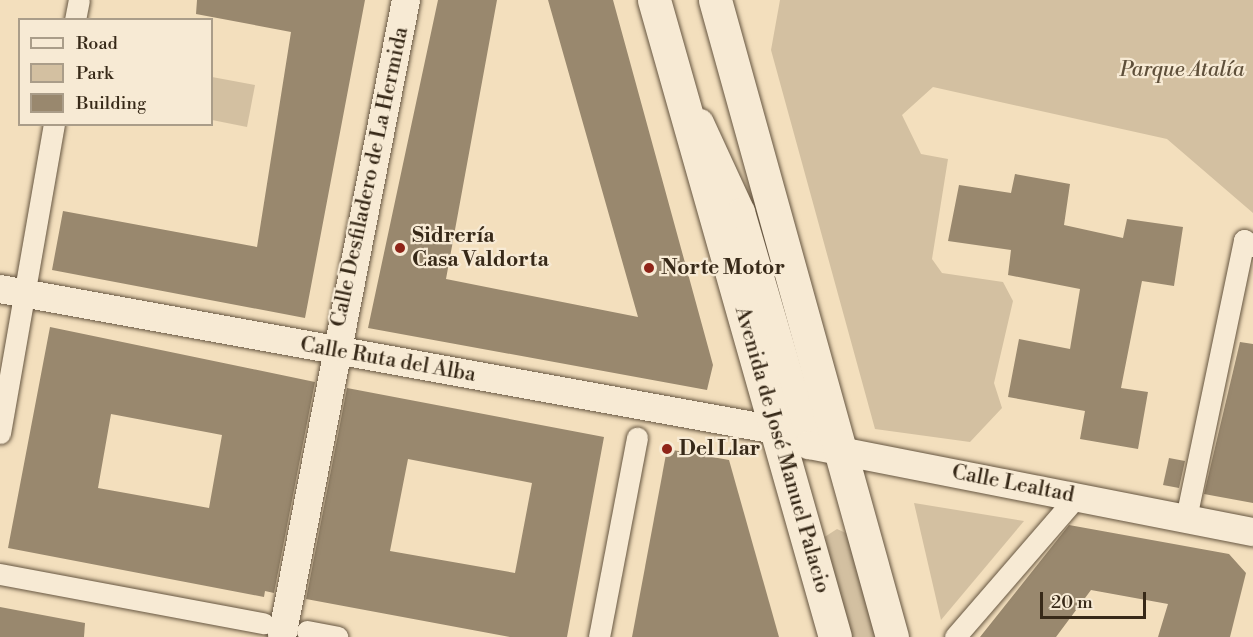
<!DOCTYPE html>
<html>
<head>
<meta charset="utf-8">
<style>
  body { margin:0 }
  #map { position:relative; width:1253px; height:637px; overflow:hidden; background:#f3dfbd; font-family:"Libre Bodoni",serif }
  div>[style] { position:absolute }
  .green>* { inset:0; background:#d3c0a1 }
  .building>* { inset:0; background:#99886e }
  .roads { filter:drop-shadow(0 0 2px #665641) drop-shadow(0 0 2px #665641) }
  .pedestrian>* { height:21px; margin:-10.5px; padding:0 10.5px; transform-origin:10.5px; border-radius:10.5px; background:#f7ead4 }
  .minor>* { height:28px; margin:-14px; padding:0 14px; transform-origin:14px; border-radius:14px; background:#f7ead4 }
  .secondary>* { height:33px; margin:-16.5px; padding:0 16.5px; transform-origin:16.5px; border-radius:16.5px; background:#f7ead4 }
  .dots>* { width:16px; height:16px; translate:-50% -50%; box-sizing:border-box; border:3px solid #f7ead4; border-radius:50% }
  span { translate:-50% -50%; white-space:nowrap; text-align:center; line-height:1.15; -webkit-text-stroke:4.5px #f7ead4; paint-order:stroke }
  .park-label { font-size:21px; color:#5e4f3a; font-style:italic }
  .street-label { font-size:21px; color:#372918 }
  .poi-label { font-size:21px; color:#372918; font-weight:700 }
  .left { translate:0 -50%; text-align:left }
  .legend { position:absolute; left:18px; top:18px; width:195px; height:108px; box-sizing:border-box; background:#f7ead4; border:2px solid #aa9d89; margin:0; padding:8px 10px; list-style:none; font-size:18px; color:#372918 }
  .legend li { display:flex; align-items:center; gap:12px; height:30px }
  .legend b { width:30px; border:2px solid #aa9d89 }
  .scale { position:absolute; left:1040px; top:592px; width:106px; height:27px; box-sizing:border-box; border:3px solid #372918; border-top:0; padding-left:8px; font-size:18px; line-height:21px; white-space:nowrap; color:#372918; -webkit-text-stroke:4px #f7ead4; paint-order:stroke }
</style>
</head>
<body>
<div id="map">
  <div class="green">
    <i style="clip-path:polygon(780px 0,1253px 0,1253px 213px,1167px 139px,933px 87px,902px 115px,921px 154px,948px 159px,932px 259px,942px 273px,1003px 282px,1013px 301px,994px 383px,1002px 408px,970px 442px,875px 429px,771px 50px)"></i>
    <i style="clip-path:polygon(212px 77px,255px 85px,247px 127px,212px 120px)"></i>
    <i style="clip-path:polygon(914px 503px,1024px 521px,941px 620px)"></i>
    <i style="clip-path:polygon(837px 529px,848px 534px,877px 637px,848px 637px,823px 538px)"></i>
  </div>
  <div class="building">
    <i style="clip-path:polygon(197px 0,365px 0,305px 318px,52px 270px,63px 211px,257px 247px,291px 32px,196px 14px)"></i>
    <i style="clip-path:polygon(438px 0,497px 0,446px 279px,638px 317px,548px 0,613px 0,713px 365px,707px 390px,368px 328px)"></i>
    <i style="clip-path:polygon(1015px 174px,1070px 184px,1064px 225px,1123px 238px,1127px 219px,1183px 227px,1174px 286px,1142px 281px,1121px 388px,1148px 392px,1138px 449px,1080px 439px,1085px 411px,1008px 397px,1019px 339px,1070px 349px,1080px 289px,1008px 275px,1011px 250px,948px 241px,959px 185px,1011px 193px)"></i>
    <i style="clip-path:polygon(evenodd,50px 327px,315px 382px,274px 593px,265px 591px,264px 597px,8px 548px,50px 327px,111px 414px,222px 435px,209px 508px,98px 488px,111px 414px)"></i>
    <i style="clip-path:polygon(1240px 342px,1253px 344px,1253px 503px,1204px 494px)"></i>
    <i style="clip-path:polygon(evenodd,347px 388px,604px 437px,567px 637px,510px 637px,306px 599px,347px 388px,408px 459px,532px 483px,515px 573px,390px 551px,408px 459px)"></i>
    <i style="clip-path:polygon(667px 449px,729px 460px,779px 637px,632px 637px)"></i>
    <i style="clip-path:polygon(1169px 458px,1185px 461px,1179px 488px,1163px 485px)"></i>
    <i style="clip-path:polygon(1069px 525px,1229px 554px,1246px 573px,1230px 637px,1158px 637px,1168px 604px,1091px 590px,1056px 637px,980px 637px)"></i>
    <i style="clip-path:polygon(0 607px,85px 623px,84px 637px,0 637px)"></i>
  </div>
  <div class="roads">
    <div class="pedestrian">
      <i style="left:75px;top:20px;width:20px;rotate:-79deg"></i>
      <i style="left:0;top:433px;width:314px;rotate:-80.1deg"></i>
      <i style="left:1186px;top:518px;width:284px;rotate:-78.2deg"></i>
      <i style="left:1244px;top:240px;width:11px;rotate:34deg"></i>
      <i style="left:0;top:574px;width:268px;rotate:10.6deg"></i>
      <i style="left:307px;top:631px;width:31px;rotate:11deg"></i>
      <i style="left:599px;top:637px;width:203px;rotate:-79.2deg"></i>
      <i style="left:955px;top:637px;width:186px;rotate:-49.1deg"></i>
    </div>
    <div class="minor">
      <i style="left:700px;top:123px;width:98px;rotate:65.3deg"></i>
      <i style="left:741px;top:212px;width:243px;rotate:73.7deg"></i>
      <i style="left:809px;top:445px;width:452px;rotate:11.1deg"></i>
      <i style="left:0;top:289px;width:789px;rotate:10.3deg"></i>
      <i style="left:282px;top:637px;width:649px;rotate:-78.98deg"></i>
    </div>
    <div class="secondary">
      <i style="left:654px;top:0;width:662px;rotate:74.14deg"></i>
      <i style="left:715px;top:0;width:661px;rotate:74.47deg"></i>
    </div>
  </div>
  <div class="dots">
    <i style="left:400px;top:248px;background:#8f2418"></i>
    <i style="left:649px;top:268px;background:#8f2418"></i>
    <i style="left:667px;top:449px;background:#8f2418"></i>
  </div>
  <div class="park-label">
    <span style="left:1182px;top:70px">Parque Atalía</span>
  </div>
  <div class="street-label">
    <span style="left:370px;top:177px;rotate:-78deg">Calle Desfiladero de La Hermida</span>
    <span style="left:388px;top:360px;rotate:10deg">Calle Ruta del Alba</span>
    <span style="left:782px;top:450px;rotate:74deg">Avenida de José Manuel Palacio</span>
    <span style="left:1013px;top:484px;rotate:11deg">Calle Lealtad</span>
  </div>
  <div class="poi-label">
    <span class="left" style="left:412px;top:248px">Sidrería<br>Casa Valdorta</span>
    <span class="left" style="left:661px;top:268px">Norte Motor</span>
    <span class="left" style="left:679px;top:449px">Del Llar</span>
  </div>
  <ul class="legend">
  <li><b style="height:8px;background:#f7ead4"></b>Road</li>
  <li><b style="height:16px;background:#d3c0a1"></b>Park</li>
  <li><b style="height:16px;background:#99886e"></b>Building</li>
  </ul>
  <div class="scale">20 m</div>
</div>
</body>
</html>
